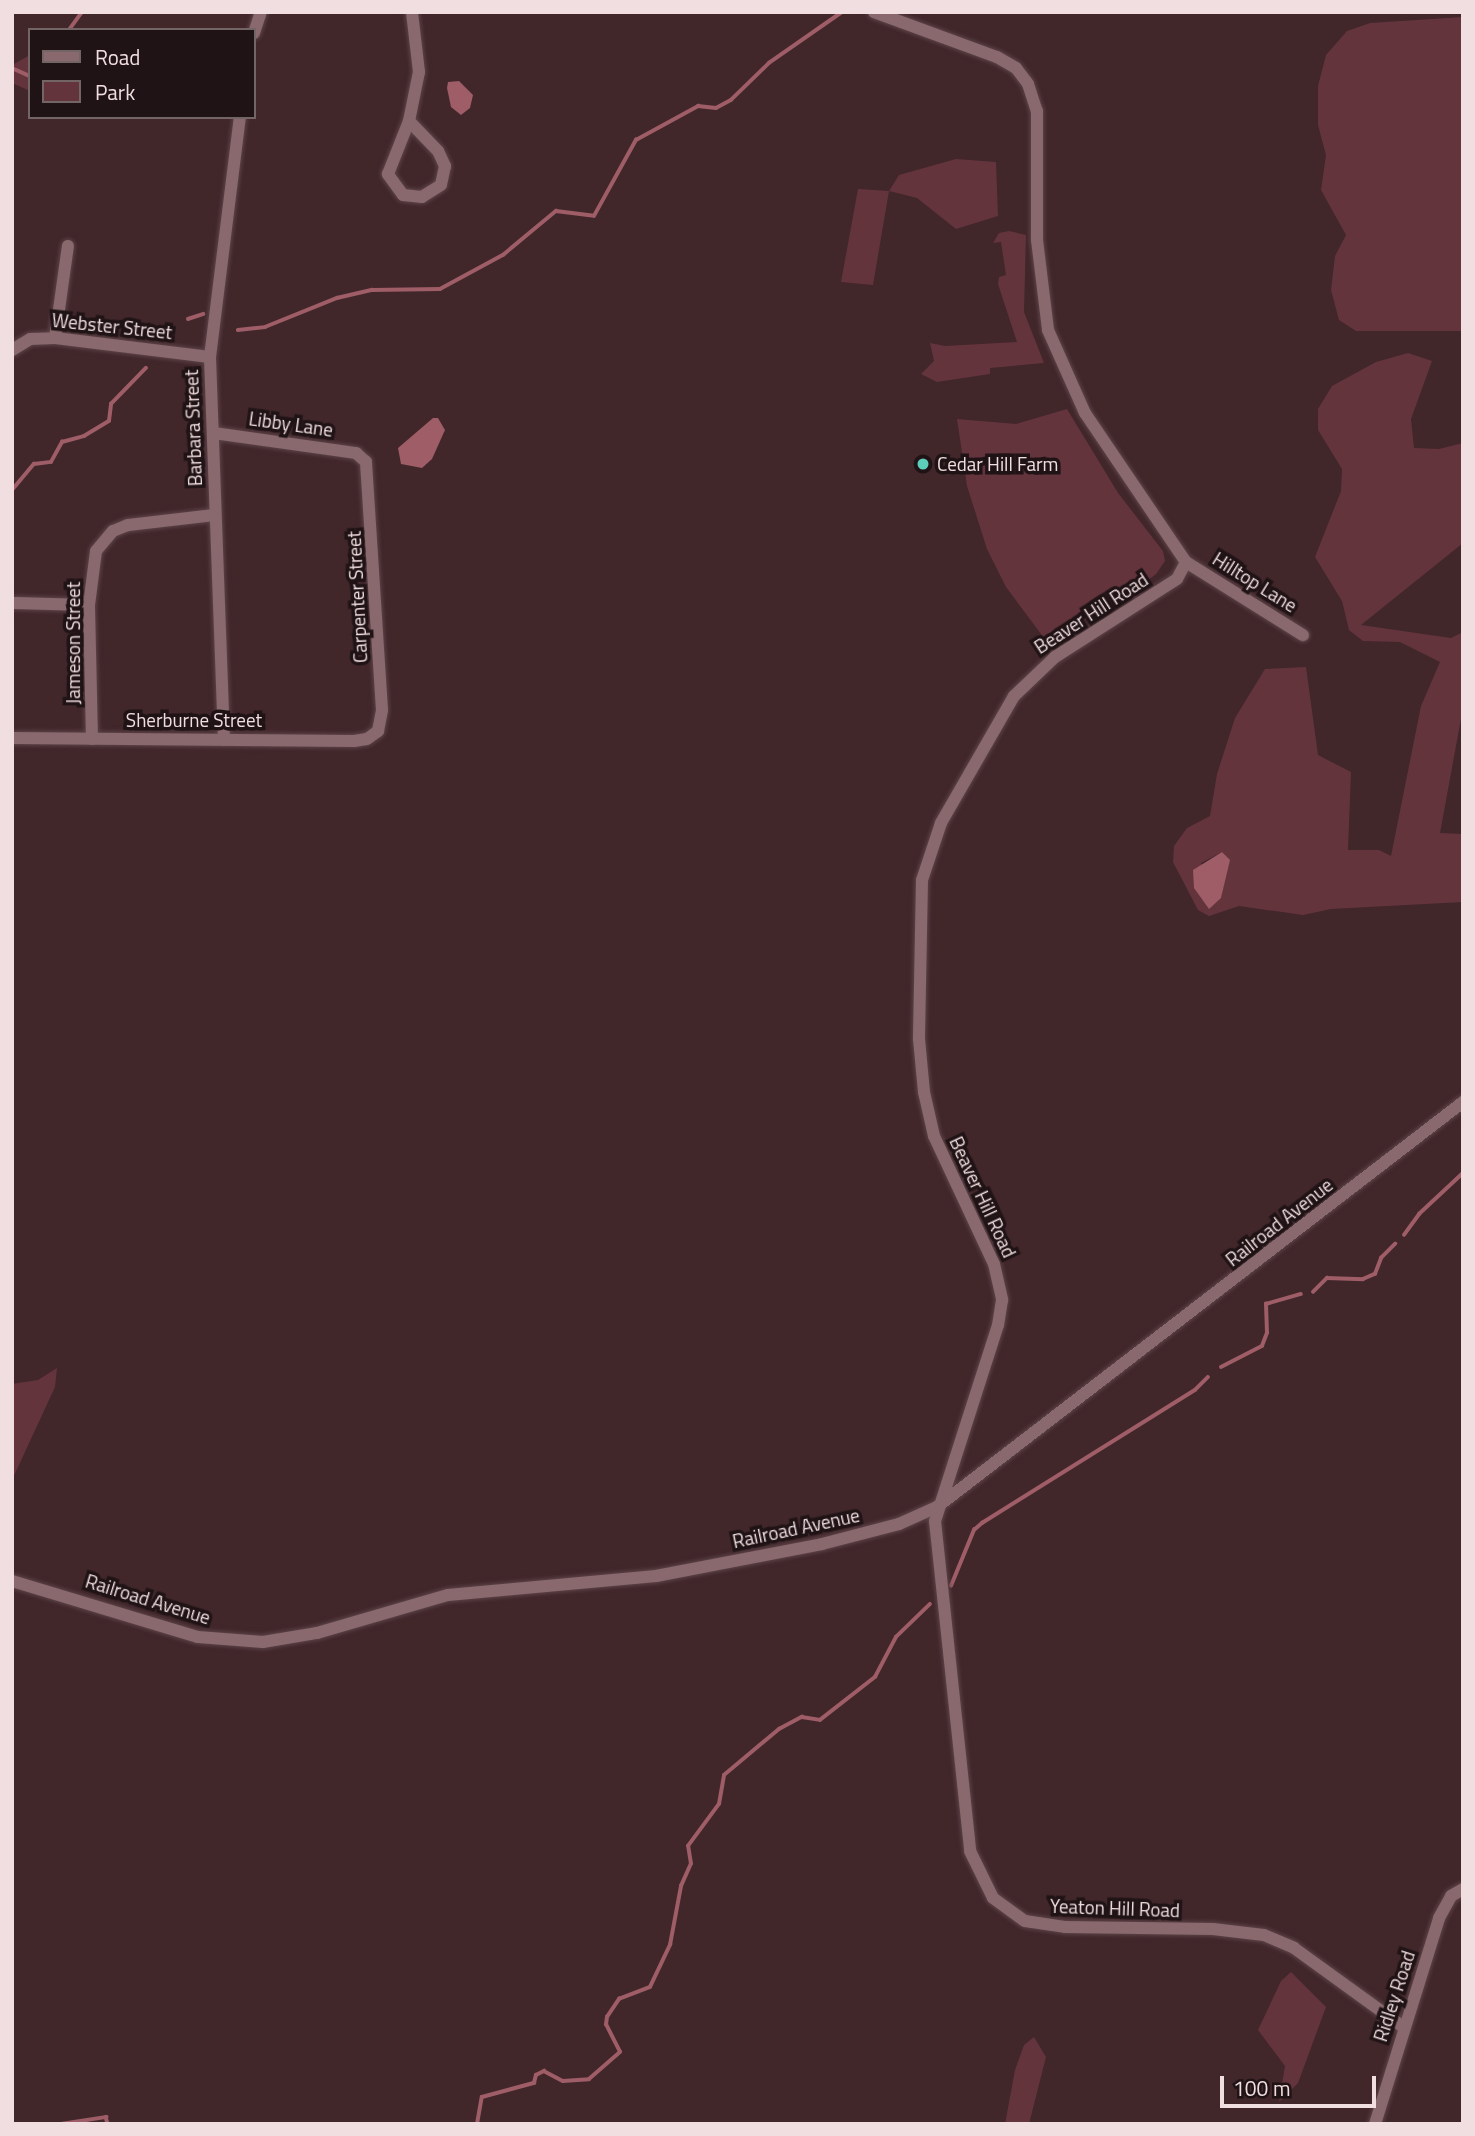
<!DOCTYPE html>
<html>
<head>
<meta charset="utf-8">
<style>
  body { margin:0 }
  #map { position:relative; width:1475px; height:2136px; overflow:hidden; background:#41262a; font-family:"Titillium Web",sans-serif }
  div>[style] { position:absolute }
  .green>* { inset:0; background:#64343d }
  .water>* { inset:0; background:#9e5d67 }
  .stream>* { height:3.5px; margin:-1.75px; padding:0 1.75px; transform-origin:1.75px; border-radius:1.75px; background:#9e5d67 }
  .roads { filter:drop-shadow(0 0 2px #5c4448) drop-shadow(0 0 2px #5c4448) }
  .street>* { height:12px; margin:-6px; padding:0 6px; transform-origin:6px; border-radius:6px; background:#89696d }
  .dots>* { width:19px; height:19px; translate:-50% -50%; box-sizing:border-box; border:4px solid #1f1315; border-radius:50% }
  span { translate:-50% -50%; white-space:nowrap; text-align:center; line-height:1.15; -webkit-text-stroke:7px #1f1315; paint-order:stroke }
  .street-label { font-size:19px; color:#f1dee0 }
  .poi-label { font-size:19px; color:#f1dee0 }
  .left { translate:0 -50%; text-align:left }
  .frame { position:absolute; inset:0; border:14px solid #f1dee0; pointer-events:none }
  .legend { position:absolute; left:28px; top:28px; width:228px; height:91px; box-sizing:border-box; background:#1f1315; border:2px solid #736466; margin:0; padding:9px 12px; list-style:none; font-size:21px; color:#f1dee0 }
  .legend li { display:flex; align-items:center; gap:14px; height:35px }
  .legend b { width:35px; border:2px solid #736466 }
  .scale { position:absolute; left:1220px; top:2076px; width:156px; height:32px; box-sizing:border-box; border:4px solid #f1dee0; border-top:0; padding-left:9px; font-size:21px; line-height:24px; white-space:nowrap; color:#f1dee0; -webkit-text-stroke:5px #1f1315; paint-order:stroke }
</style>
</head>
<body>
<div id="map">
  <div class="green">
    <i style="clip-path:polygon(1463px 17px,1463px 331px,1356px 331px,1339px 320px,1331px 290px,1335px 256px,1346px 235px,1321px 190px,1326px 155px,1318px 125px,1318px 86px,1326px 55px,1347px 31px,1370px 23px)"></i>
    <i style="clip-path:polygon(30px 55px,30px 91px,12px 83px,12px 65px)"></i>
    <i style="clip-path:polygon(956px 159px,996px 162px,998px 216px,956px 229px,917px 198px,889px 191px,873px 285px,841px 282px,858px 189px,889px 191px,899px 175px)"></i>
    <i style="clip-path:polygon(1009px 231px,1026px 235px,1024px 312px,1044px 363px,990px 368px,990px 374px,937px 382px,921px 374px,934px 361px,930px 343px,945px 346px,1017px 342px,998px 284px,999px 277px,1006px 275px,1001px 242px,993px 243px,999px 233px)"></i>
    <i style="clip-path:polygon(evenodd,1408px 353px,1432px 361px,1411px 419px,1414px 448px,1439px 449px,1463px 443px,1463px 543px,1361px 625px,1451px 638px,1463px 632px,1463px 708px,1440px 833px,1463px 834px,1463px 902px,1331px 909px,1303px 915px,1239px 906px,1209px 916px,1198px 910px,1173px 862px,1174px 846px,1187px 828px,1210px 816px,1217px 774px,1235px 718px,1265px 669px,1306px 667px,1318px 755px,1351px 772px,1348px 850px,1379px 850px,1391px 856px,1421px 706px,1440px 662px,1400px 642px,1363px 641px,1349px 630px,1342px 601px,1315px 557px,1341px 491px,1342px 469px,1318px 430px,1318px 409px,1332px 386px,1376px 362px,1408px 353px,1222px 852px,1229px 860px,1221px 898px,1201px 863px,1222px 852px)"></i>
    <i style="clip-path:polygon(1067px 409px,1118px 493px,1163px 551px,1165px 561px,1156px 574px,1132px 592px,1047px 642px,1006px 587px,987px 549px,967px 486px,957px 419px,1016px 424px)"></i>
    <i style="clip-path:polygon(57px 1368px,55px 1387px,12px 1480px,12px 1384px,38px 1380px)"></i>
    <i style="clip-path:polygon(1291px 1972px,1326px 2007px,1298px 2083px,1279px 2102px,1285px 2066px,1258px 2030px,1281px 1981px)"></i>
    <i style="clip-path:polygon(1034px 2037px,1046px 2057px,1029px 2124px,1005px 2124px,1015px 2070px,1024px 2045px)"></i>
  </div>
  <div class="water">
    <i style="clip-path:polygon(459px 81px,473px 95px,470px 108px,461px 115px,451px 107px,447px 88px,448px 82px)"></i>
    <i style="clip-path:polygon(433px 418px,438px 418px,445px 430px,432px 459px,422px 468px,401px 464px,398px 448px)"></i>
    <i style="clip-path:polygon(1222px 852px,1230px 860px,1221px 898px,1209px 909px,1194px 888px,1193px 870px)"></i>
  </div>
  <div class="stream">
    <i style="left:69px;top:30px;width:22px;rotate:-54deg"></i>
    <i style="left:12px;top:68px;width:20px;rotate:24deg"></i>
    <i style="left:188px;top:319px;width:16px;rotate:-18deg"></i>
    <i style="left:238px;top:330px;width:27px;rotate:-6deg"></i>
    <i style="left:265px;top:327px;width:78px;rotate:-21.9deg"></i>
    <i style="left:337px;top:298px;width:36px;rotate:-13deg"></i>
    <i style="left:372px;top:290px;width:68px;rotate:-0.8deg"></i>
    <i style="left:440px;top:289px;width:72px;rotate:-28.4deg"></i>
    <i style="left:503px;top:255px;width:69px;rotate:-39.7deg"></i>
    <i style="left:556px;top:211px;width:38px;rotate:7deg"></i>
    <i style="left:594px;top:216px;width:87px;rotate:-61.1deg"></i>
    <i style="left:636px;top:140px;width:71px;rotate:-28.7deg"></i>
    <i style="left:698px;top:106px;width:18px;rotate:6deg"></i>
    <i style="left:716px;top:108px;width:17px;rotate:-28deg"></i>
    <i style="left:731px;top:100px;width:53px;rotate:-44.2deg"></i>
    <i style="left:769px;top:63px;width:89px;rotate:-34.9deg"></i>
    <i style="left:12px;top:490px;width:34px;rotate:-50deg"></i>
    <i style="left:34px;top:464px;width:17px;rotate:-7deg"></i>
    <i style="left:51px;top:462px;width:23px;rotate:-61deg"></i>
    <i style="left:62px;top:442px;width:23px;rotate:-15deg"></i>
    <i style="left:84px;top:436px;width:29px;rotate:-31deg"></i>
    <i style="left:109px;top:421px;width:17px;rotate:-83deg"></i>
    <i style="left:111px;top:404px;width:50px;rotate:-45.8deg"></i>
    <i style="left:1404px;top:1235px;width:26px;rotate:-54deg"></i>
    <i style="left:1419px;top:1214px;width:60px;rotate:-43deg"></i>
    <i style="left:1313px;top:1292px;width:20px;rotate:-45deg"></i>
    <i style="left:1327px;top:1278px;width:36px;rotate:2deg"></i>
    <i style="left:1363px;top:1279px;width:13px;rotate:-23deg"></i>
    <i style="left:1375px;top:1274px;width:17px;rotate:-69deg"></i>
    <i style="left:1381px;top:1258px;width:20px;rotate:-45deg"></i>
    <i style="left:1221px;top:1367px;width:46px;rotate:-27.1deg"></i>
    <i style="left:1262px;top:1346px;width:14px;rotate:-69deg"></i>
    <i style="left:1267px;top:1333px;width:29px;rotate:-92deg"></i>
    <i style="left:1266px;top:1304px;width:36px;rotate:-16deg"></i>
    <i style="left:951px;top:1586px;width:61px;rotate:-67.7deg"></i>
    <i style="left:974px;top:1530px;width:11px;rotate:-41deg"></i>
    <i style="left:982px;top:1523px;width:251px;rotate:-32deg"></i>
    <i style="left:1195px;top:1390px;width:18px;rotate:-45deg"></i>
    <i style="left:61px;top:2124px;width:46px;rotate:-8.8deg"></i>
    <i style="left:106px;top:2117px;width:7px;rotate:74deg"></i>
    <i style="left:477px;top:2124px;width:27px;rotate:-80deg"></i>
    <i style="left:482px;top:2097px;width:54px;rotate:-15.1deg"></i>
    <i style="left:534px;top:2083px;width:8px;rotate:-76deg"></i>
    <i style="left:536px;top:2075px;width:9px;rotate:-27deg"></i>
    <i style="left:544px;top:2071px;width:21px;rotate:28deg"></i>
    <i style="left:563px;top:2081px;width:26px;rotate:-4deg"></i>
    <i style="left:589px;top:2079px;width:41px;rotate:-41.1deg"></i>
    <i style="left:620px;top:2052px;width:30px;rotate:-117deg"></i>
    <i style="left:606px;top:2025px;width:8px;rotate:-83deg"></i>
    <i style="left:607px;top:2017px;width:22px;rotate:-56deg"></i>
    <i style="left:619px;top:1999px;width:33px;rotate:-21deg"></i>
    <i style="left:650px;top:1987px;width:47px;rotate:-64.5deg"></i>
    <i style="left:670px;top:1945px;width:60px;rotate:-79.4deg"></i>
    <i style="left:681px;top:1886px;width:24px;rotate:-66deg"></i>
    <i style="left:691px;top:1864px;width:18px;rotate:-99deg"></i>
    <i style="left:688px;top:1846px;width:52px;rotate:-53.6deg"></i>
    <i style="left:719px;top:1804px;width:29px;rotate:-80deg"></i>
    <i style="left:724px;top:1775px;width:72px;rotate:-39.9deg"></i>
    <i style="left:779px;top:1729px;width:26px;rotate:-28deg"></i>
    <i style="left:802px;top:1717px;width:18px;rotate:9deg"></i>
    <i style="left:820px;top:1720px;width:70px;rotate:-38deg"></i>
    <i style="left:875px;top:1677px;width:45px;rotate:-62.3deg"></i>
    <i style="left:896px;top:1637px;width:47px;rotate:-44.1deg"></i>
  </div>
  <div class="roads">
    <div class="street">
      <i style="left:874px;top:12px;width:131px;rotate:20.1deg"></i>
      <i style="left:997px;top:57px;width:22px;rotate:30deg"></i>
      <i style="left:1016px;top:68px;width:20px;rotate:53deg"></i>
      <i style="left:1028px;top:84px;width:28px;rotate:72deg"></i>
      <i style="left:1037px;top:111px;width:129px;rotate:90deg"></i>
      <i style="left:1037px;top:240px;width:91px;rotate:83deg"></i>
      <i style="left:1048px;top:330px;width:91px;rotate:66deg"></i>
      <i style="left:1085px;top:413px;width:180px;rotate:55.9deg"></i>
      <i style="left:1186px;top:562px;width:19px;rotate:118deg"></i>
      <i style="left:1177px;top:579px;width:145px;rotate:147.4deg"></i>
      <i style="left:1055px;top:657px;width:57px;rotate:136.4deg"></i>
      <i style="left:1014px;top:696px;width:146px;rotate:119.9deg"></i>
      <i style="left:941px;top:823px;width:60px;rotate:108.4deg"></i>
      <i style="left:922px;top:880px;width:159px;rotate:91.1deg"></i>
      <i style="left:919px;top:1039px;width:53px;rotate:84.6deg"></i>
      <i style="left:924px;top:1092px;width:45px;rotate:77.2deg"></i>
      <i style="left:934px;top:1136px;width:141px;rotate:64.9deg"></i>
      <i style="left:994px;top:1264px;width:37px;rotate:77deg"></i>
      <i style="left:1002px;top:1300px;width:25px;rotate:99deg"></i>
      <i style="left:998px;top:1325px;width:206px;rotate:107.8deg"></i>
      <i style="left:935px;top:1521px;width:332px;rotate:83.9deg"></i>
      <i style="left:970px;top:1851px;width:52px;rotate:63.9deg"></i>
      <i style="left:993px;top:1898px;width:39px;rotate:36deg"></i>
      <i style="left:1025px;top:1921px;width:40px;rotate:8.5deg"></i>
      <i style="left:1065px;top:1927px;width:148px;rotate:0.8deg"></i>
      <i style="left:1213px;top:1929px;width:51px;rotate:6.7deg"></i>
      <i style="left:1264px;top:1935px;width:33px;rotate:23deg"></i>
      <i style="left:1294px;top:1948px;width:135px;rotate:35.9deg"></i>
      <i style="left:254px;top:33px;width:22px;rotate:-72deg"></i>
      <i style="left:409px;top:121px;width:42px;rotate:46deg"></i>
      <i style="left:438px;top:151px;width:17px;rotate:65deg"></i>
      <i style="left:445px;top:166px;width:19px;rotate:102deg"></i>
      <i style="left:441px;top:185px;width:22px;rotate:148deg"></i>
      <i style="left:422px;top:197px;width:19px;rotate:-174deg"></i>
      <i style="left:403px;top:195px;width:26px;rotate:-126deg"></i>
      <i style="left:388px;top:174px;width:57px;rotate:-68.4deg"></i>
      <i style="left:409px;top:121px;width:50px;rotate:-78.5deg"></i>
      <i style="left:419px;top:72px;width:60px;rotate:-96.7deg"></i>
      <i style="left:55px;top:338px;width:93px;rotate:-82deg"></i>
      <i style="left:12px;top:350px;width:21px;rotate:-31deg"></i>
      <i style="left:30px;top:339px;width:25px;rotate:-2deg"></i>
      <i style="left:55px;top:338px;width:156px;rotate:7deg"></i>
      <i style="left:1186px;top:562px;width:138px;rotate:32deg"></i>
      <i style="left:12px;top:603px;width:77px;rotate:1.5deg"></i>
      <i style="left:12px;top:738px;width:342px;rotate:0.5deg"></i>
      <i style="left:354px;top:741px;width:13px;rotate:-9deg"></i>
      <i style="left:367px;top:739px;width:14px;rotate:-36deg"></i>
      <i style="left:378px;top:731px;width:21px;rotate:-79deg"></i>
      <i style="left:382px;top:710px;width:249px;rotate:-93.7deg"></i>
      <i style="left:366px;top:462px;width:13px;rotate:-138deg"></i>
      <i style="left:356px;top:453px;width:143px;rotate:-172deg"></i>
      <i style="left:92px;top:739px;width:134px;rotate:-91.3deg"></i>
      <i style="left:89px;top:605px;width:54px;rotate:-82.6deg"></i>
      <i style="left:96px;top:551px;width:26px;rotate:-50deg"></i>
      <i style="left:113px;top:531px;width:16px;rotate:-22deg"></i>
      <i style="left:128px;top:525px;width:87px;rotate:-6.6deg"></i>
      <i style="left:224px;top:740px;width:383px;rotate:-92.1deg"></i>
      <i style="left:210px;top:357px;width:242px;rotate:-82.9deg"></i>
      <i style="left:12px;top:1581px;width:194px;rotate:16.8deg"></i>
      <i style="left:198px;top:1637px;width:65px;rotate:4.4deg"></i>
      <i style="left:263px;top:1642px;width:55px;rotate:-9.5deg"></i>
      <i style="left:317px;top:1633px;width:136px;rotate:-16.2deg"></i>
      <i style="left:448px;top:1595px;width:209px;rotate:-5.2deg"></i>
      <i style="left:656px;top:1576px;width:169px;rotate:-10.9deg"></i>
      <i style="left:822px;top:1544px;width:80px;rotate:-14.6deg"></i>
      <i style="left:899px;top:1524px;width:42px;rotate:-24.1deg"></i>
      <i style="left:937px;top:1507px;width:664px;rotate:-37.59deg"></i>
      <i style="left:1375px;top:2124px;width:216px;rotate:-72.7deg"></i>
      <i style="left:1439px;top:1918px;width:25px;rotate:-61deg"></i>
      <i style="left:1451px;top:1896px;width:14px;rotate:-30deg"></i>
    </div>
  </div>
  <div class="dots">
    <i style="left:923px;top:464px;background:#5dceb9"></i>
  </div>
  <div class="street-label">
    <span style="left:112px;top:326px;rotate:6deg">Webster Street</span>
    <span style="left:291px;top:424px;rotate:8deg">Libby Lane</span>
    <span style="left:193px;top:428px;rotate:-92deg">Barbara Street</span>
    <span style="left:1255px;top:582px;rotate:32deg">Hilltop Lane</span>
    <span style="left:357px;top:597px;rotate:-93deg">Carpenter Street</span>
    <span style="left:1091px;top:613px;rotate:-33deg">Beaver Hill Road</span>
    <span style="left:73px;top:643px;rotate:-90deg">Jameson Street</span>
    <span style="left:194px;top:720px">Sherburne Street</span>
    <span style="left:983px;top:1197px;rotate:65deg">Beaver Hill Road</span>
    <span style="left:1279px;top:1222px;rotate:-38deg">Railroad Avenue</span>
    <span style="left:796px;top:1528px;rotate:-12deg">Railroad Avenue</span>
    <span style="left:148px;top:1599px;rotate:17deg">Railroad Avenue</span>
    <span style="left:1115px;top:1908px;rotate:2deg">Yeaton Hill Road</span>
    <span style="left:1394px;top:1996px;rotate:-72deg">Ridley Road</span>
  </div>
  <div class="poi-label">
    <span class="left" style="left:937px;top:464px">Cedar Hill Farm</span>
  </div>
  <div class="frame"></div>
  <ul class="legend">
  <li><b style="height:9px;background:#89696d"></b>Road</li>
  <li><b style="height:19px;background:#64343d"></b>Park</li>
  </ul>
  <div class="scale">100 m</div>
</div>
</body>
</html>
